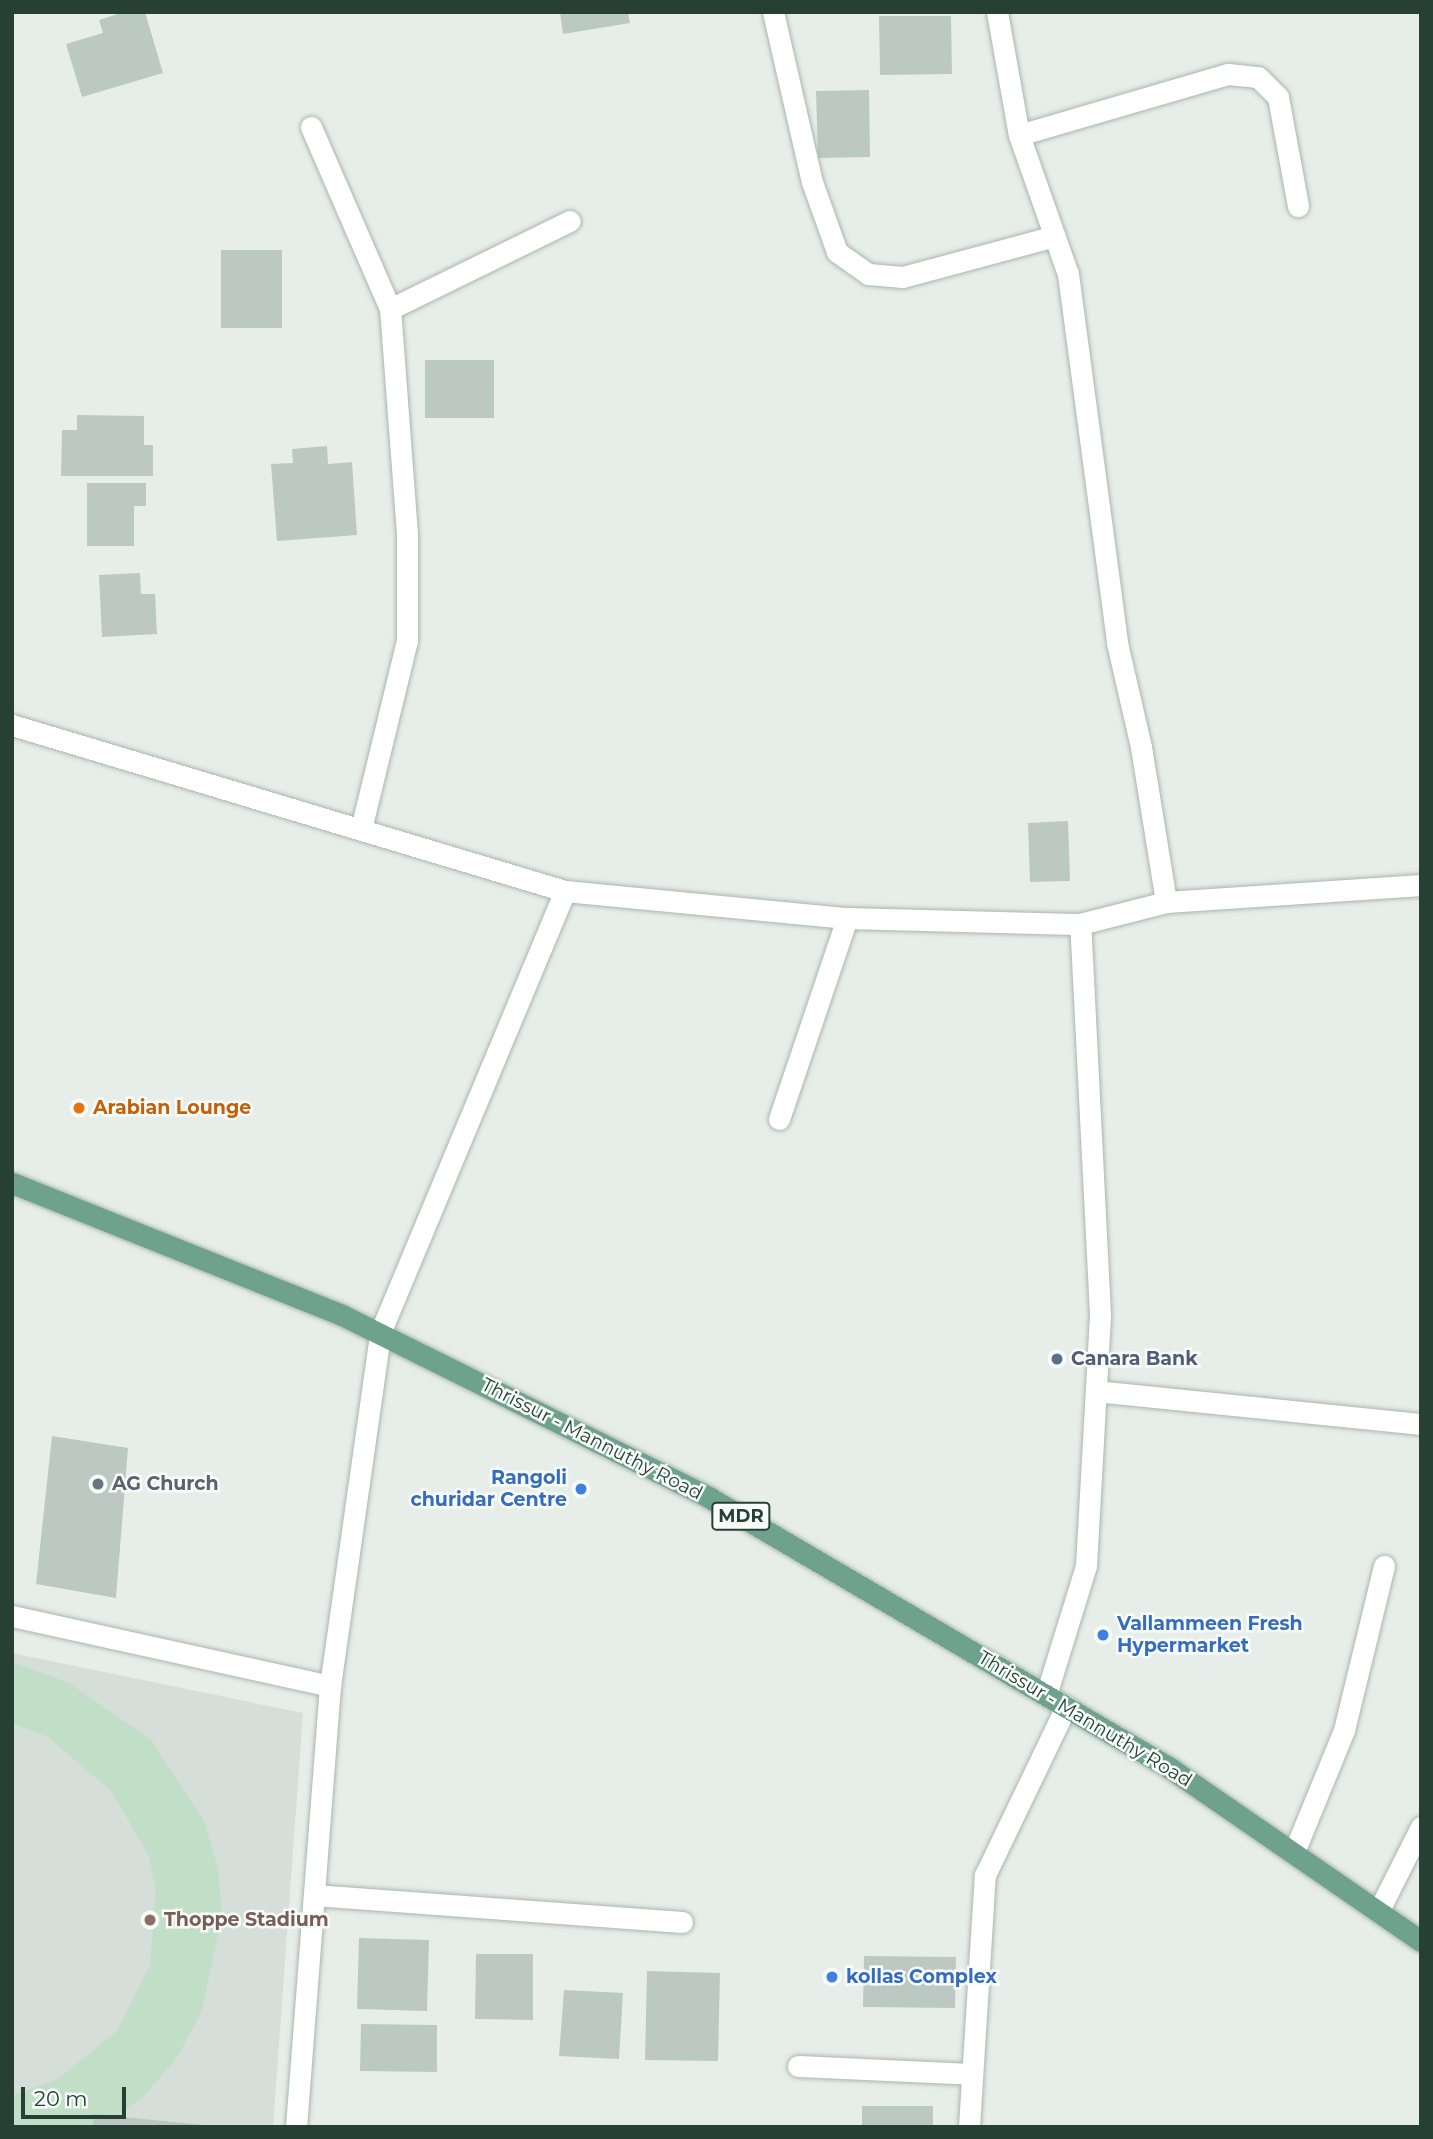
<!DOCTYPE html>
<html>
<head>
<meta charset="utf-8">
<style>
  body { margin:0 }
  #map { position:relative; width:1433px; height:2139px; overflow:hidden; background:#e7eeea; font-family:Montserrat,sans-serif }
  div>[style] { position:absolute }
  .built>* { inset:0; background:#d5ded9 }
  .green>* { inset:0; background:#c1dec6 }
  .building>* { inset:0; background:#bcc9c3 }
  .roads { filter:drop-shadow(0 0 2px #a9b6b0) drop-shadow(0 0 2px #a9b6b0) }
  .service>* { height:21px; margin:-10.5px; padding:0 10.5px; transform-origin:10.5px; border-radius:10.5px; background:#fff }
  .minor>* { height:21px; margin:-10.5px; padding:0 10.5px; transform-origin:10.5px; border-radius:10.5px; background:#fff }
  .primary>* { height:21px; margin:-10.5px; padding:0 10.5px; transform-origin:10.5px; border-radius:10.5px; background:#6ea18e }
  .dots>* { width:19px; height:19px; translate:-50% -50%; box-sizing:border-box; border:4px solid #f7fbf9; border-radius:50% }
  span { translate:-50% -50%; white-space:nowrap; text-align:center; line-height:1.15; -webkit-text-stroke:5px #f7fbf9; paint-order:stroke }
  .shield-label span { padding:2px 5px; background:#f7fbf9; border:2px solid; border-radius:5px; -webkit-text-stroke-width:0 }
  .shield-label { font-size:18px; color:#264036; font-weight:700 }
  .food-label { font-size:19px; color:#c56008; font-weight:700 }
  .left { translate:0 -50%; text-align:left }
  .service-label { font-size:19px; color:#4e5e75; font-weight:700 }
  .street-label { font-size:19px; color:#264036 }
  .shop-label { font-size:19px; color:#366cbe; font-weight:700 }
  .right { translate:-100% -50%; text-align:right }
  .worship-label { font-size:19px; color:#5b616d; font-weight:700 }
  .education-label { font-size:19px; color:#785e54; font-weight:700 }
  .frame { position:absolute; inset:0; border:14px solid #264036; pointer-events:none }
  .scale { position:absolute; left:21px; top:2087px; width:105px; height:32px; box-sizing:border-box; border:4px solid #264036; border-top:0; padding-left:9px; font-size:21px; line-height:24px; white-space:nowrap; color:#264036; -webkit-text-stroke:5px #f7fbf9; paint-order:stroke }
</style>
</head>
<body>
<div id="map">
  <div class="built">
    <i style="clip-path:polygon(12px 1653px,303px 1713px,273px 2127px,12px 2127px)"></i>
  </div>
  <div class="green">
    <i style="clip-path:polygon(12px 1662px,69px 1683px,150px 1739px,204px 1821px,218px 1868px,222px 1918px,201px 2013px,177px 2057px,145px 2095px,103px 2127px,12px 2127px,12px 2096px,58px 2079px,117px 2031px,150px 1965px,156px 1892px,149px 1856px,112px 1792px,48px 1737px,12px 1723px)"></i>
  </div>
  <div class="building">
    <i style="clip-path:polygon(124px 12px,145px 12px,163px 73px,82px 97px,66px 44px,103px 33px,99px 20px)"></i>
    <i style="clip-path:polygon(560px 12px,628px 12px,630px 23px,563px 34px)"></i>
    <i style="clip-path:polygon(879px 16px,951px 16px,952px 74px,880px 75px)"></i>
    <i style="clip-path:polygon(869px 90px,870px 157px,818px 158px,816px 91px)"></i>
    <i style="clip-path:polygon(221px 250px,282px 250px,282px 328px,221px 328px)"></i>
    <i style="clip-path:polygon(425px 360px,494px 360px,494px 418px,425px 418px)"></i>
    <i style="clip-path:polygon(77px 415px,144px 416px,144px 445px,153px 445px,153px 476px,61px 476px,62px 430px,77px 430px)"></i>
    <i style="clip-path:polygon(327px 446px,328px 464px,352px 462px,357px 535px,277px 541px,271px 464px,293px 463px,292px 449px)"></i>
    <i style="clip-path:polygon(87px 483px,146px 483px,146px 506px,134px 506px,134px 546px,87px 546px)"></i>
    <i style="clip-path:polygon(140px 573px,141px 594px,155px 594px,157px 634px,102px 637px,99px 575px)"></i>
    <i style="clip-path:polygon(1068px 821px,1070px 881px,1030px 882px,1028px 823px)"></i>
    <i style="clip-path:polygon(52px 1436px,128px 1448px,116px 1598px,36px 1584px)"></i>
    <i style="clip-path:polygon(359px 1938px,429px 1940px,427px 2011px,357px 2009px)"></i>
    <i style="clip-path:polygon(476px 1954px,533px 1954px,533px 2020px,475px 2019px)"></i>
    <i style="clip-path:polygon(864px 1956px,956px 1957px,955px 2008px,863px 2007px)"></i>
    <i style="clip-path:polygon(647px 1971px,720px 1973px,718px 2061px,645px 2060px)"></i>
    <i style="clip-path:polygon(564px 1990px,623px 1993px,619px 2059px,559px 2056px)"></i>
    <i style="clip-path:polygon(361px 2024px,437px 2025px,437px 2072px,360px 2071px)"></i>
    <i style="clip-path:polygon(862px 2106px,933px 2106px,933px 2127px,862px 2127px)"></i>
    <i style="clip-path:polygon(93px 2114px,204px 2125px,204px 2127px,93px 2127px)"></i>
  </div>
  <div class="roads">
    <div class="service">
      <i style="left:311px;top:127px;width:198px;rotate:66.5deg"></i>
      <i style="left:779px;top:1119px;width:212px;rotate:-71.3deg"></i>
    </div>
    <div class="minor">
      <i style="left:773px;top:12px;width:174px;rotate:77.1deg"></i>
      <i style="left:812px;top:182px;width:74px;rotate:70.3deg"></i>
      <i style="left:837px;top:252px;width:38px;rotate:35deg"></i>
      <i style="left:868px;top:274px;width:35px;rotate:5deg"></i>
      <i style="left:903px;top:277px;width:157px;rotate:-15.1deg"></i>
      <i style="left:997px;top:12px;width:125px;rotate:79.9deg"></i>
      <i style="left:1019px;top:135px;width:147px;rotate:70.6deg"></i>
      <i style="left:1068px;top:274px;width:372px;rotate:82.4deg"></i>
      <i style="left:1117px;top:643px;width:107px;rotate:77deg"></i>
      <i style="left:1141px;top:747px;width:157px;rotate:80.8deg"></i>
      <i style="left:1019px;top:135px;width:218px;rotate:-16.3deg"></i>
      <i style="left:1228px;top:74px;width:30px;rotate:6deg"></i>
      <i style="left:1258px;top:77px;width:28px;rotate:45deg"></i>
      <i style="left:1278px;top:97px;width:111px;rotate:79.6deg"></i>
      <i style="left:12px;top:725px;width:577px;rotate:16.71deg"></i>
      <i style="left:565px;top:891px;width:283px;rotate:5.5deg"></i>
      <i style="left:847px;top:918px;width:233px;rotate:1.5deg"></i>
      <i style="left:1080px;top:924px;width:89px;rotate:-14.3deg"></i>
      <i style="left:1166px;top:902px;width:256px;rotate:-3.8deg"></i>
      <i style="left:361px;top:829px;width:194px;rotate:-76.3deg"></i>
      <i style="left:407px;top:641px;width:107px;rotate:-90deg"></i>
      <i style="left:407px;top:534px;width:226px;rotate:-94.3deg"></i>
      <i style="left:390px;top:309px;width:200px;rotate:-26.1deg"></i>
      <i style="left:1096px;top:1391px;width:327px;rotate:5.8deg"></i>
      <i style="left:12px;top:1616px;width:326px;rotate:12.4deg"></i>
      <i style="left:1046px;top:1695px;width:135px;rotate:-72.8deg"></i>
      <i style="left:1086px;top:1566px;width:252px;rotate:-86.8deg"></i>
      <i style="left:1100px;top:1314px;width:391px;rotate:-92.9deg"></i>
      <i style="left:1294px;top:1852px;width:132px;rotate:-67.7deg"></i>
      <i style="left:1344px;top:1730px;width:169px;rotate:-76.3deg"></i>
      <i style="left:314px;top:1895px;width:369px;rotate:4.2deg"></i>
      <i style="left:1380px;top:1908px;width:91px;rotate:-63.2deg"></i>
      <i style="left:798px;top:2066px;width:174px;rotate:2.6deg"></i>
      <i style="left:296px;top:2127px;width:442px;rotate:-85.6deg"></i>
      <i style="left:330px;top:1686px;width:357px;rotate:-81.9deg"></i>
      <i style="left:380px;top:1333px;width:479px;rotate:-67.3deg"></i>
      <i style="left:969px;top:2127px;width:253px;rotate:-86.4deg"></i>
      <i style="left:985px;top:1875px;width:187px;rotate:-64.3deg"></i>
    </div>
    <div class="primary">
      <i style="left:12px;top:1183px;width:355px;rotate:21.8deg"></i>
      <i style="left:342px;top:1315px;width:411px;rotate:26.4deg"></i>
      <i style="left:710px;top:1498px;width:533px;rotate:30.41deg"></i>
      <i style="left:1170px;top:1768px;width:305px;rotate:34.6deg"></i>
    </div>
  </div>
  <div class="dots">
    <i style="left:79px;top:1108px;background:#e8710a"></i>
    <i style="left:1057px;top:1359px;background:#5c6f8a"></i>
    <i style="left:98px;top:1484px;background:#6b7280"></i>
    <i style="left:581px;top:1489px;background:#3f7fe0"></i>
    <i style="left:1103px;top:1635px;background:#3f7fe0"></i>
    <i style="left:150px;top:1920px;background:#8d6e63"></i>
    <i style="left:832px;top:1977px;background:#3f7fe0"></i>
  </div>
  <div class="shield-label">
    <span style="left:741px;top:1516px">MDR</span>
  </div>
  <div class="food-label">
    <span class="left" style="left:93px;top:1108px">Arabian Lounge</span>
  </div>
  <div class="service-label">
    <span class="left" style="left:1071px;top:1359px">Canara Bank</span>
  </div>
  <div class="street-label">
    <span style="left:592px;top:1439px;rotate:27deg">Thrissur - Mannuthy Road</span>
    <span style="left:1085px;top:1719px;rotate:31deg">Thrissur - Mannuthy Road</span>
  </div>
  <div class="shop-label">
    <span class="right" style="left:567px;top:1489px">Rangoli<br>churidar Centre</span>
    <span class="left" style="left:1117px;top:1635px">Vallammeen Fresh<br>Hypermarket</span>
    <span class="left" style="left:846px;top:1977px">kollas Complex</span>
  </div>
  <div class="worship-label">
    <span class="left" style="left:112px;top:1484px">AG Church</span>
  </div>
  <div class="education-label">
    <span class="left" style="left:164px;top:1920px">Thoppe Stadium</span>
  </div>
  <div class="frame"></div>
  <div class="scale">20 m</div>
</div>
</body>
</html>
